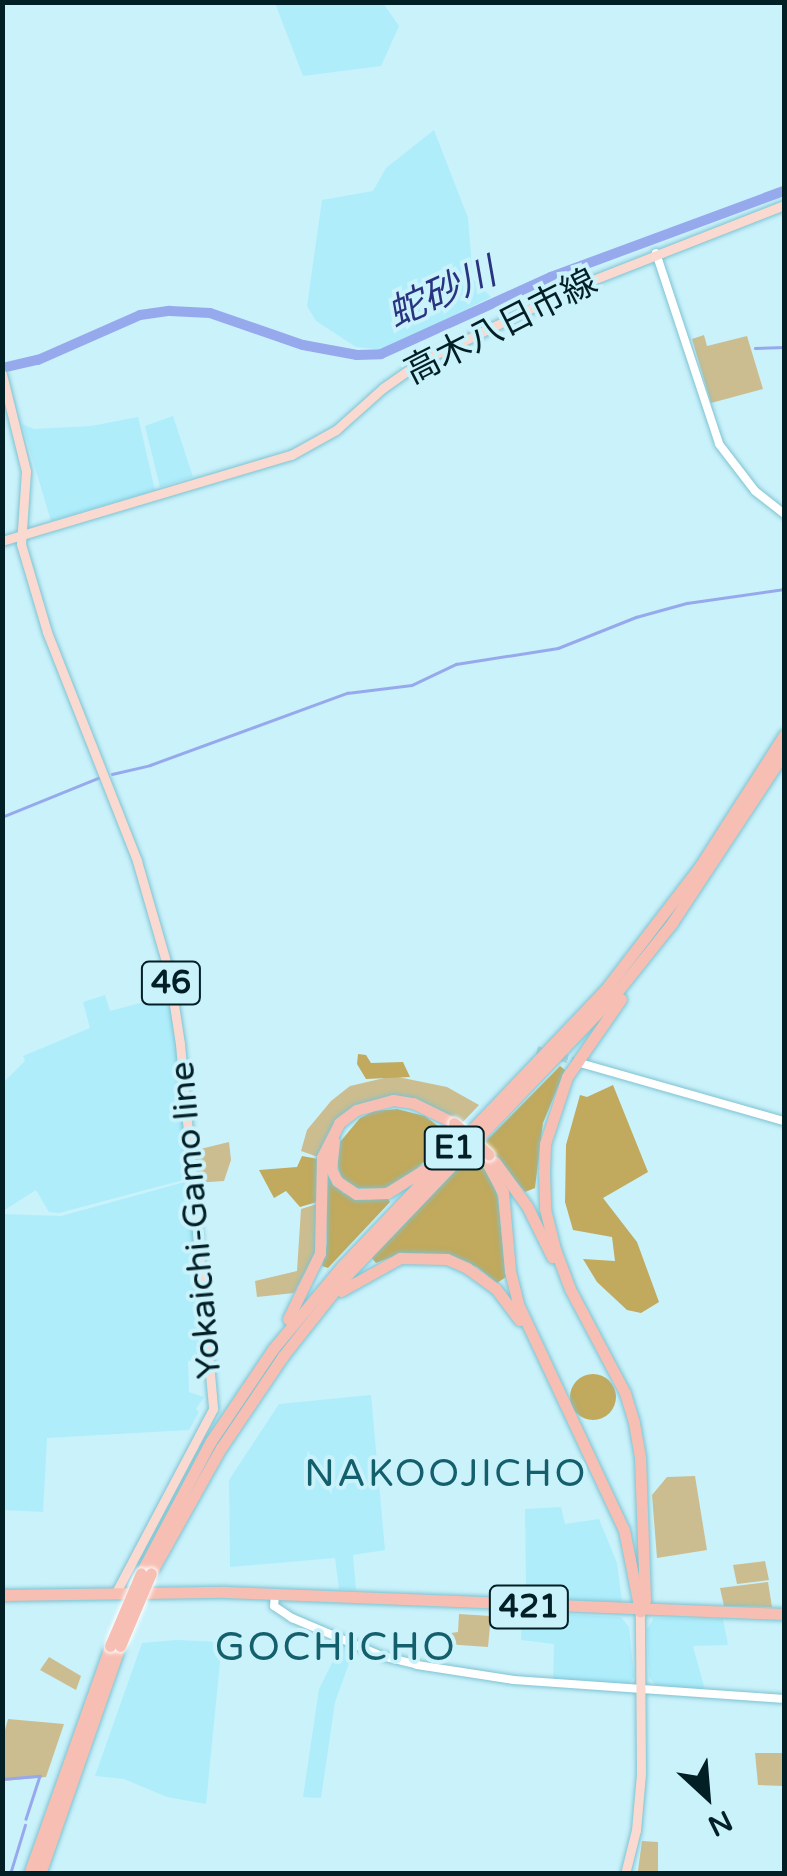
<!DOCTYPE html>
<html>
<head>
<meta charset="utf-8">
<style>
  body { margin:0 }
  #map { position:relative; width:787px; height:1876px; overflow:hidden; background:#caf2fb; font-family:"Varela Round","Noto Sans JP",sans-serif }
  div>[style] { position:absolute }
  .built>* { inset:0; background:#afedfb }
  .green>* { inset:0; background:#cbbd90 }
  .forest>* { inset:0; background:#c1a95d }
  .round { border-radius:50% }
  .stream>* { height:2.5px; margin:-1.25px; padding:0 1.25px; transform-origin:1.25px; border-radius:1.25px; background:#97a9ed }
  .river>* { height:10px; margin:-5px; padding:0 5px; transform-origin:5px; border-radius:5px; background:#97a9ed }
  .minor-tunnel>* { height:8px; margin-top:-4px; transform-origin:0; background:repeating-linear-gradient(90deg,#acd2db 0 8px,transparent 0 12px) }
  .roads { filter:drop-shadow(0 0 2px #7ec3d1) drop-shadow(0 0 2px #7ec3d1) }
  .minor>* { height:8px; margin:-4px; padding:0 4px; transform-origin:4px; border-radius:4px; background:#fff }
  .major>* { height:9px; margin:-4.5px; padding:0 4.5px; transform-origin:4.5px; border-radius:4.5px; background:#fad9d1 }
  .highway>* { height:11px; margin:-5.5px; padding:0 5.5px; transform-origin:5.5px; border-radius:5.5px; background:#f7bfb3 }
  .bridges { filter:drop-shadow(0 0 2px #fff) drop-shadow(0 0 2px #fff) }
  .highway-bridge>* { height:11px; margin:-5.5px; padding:0 5.5px; transform-origin:5.5px; border-radius:5.5px; background:#f7bfb3 }
  span { translate:-50% -50%; white-space:nowrap; text-align:center; line-height:1.15; -webkit-text-stroke:8px #caf2fb; paint-order:stroke }
  .shield-label span { padding:2px 8px; background:#caf2fb; border:2px solid; border-radius:8px; -webkit-text-stroke-width:0 }
  .shield-label { font-size:32px; color:#021f25; font-weight:700 }
  .street-label { font-size:35px; color:#021f25 }
  .water-label { font-size:38px; color:#293380; font-style:italic }
  .neighbourhood-label { font-size:38px; color:#135f6c; letter-spacing:2.5px }
  .quarter-label { font-size:40px; color:#135f6c; letter-spacing:2.5px }
  .frame { position:absolute; inset:0; border:5px solid #021f25; pointer-events:none }
  .north { position:absolute; left:657px; top:1746px; width:100px; height:100px; -webkit-text-stroke:8px #caf2fb; paint-order:stroke; rotate:154deg; font-size:28px; font-weight:700; line-height:40px; text-align:center; color:#021f25 }
  .north::after { content:''; display:block; margin:auto; width:35px; height:45px; background:#021f25; clip-path:polygon(50% 0,100% 100%,50% 72%,0 100%) }
</style>
</head>
<body>
<div id="map">
  <div class="built">
    <i style="clip-path:polygon(275px 3px,383px 3px,399px 26px,381px 66px,303px 76px)"></i>
    <i style="clip-path:polygon(434px 130px,468px 218px,473px 279px,491px 297px,386px 350px,356px 347px,316px 321px,307px 306px,322px 200px,373px 191px,386px 168px)"></i>
    <i style="clip-path:polygon(173px 416px,193px 477px,160px 487px,145px 426px)"></i>
    <i style="clip-path:polygon(138px 417px,155px 490px,51px 521px,22px 424px,34px 429px,91px 426px)"></i>
    <i style="clip-path:polygon(174px 994px,191px 1178px,59px 1213px,49px 1212px,36px 1190px,3px 1211px,3px 1083px,25px 1061px,23px 1056px,90px 1028px,83px 1002px,105px 995px,110px 1011px)"></i>
    <i style="clip-path:polygon(192px 1180px,208px 1342px,198px 1343px,197px 1360px,188px 1361px,189px 1392px,204px 1397px,196px 1409px,199px 1412px,189px 1430px,47px 1438px,43px 1512px,3px 1510px,3px 1214px,61px 1216px)"></i>
    <i style="clip-path:polygon(371px 1395px,385px 1550px,353px 1555px,356px 1590px,339px 1589px,335px 1558px,230px 1567px,229px 1480px,279px 1404px)"></i>
    <i style="clip-path:polygon(561px 1507px,565px 1524px,599px 1519px,617px 1563px,622px 1602px,543px 1599px,543px 1592px,526px 1591px,525px 1509px)"></i>
    <i style="clip-path:polygon(522px 1612px,621px 1617px,629px 1627px,634px 1677px,629px 1684px,553px 1681px,554px 1644px,521px 1640px)"></i>
    <i style="clip-path:polygon(654px 1618px,723px 1619px,728px 1645px,693px 1646px,705px 1690px,656px 1685px,649px 1677px,647px 1629px)"></i>
    <i style="clip-path:polygon(176px 1640px,222px 1642px,206px 1804px,167px 1797px,124px 1779px,95px 1776px,142px 1643px)"></i>
    <i style="clip-path:polygon(343px 1641px,355px 1647px,335px 1702px,321px 1798px,303px 1797px,319px 1689px)"></i>
  </div>
  <div class="green">
    <i style="clip-path:polygon(704px 335px,707px 346px,747px 336px,763px 389px,711px 403px,692px 339px)"></i>
    <i style="clip-path:polygon(393px 1076px,447px 1087px,479px 1105px,461px 1124px,400px 1098px,339px 1118px,318px 1157px,301px 1151px,307px 1130px,331px 1101px,350px 1086px)"></i>
    <i style="clip-path:polygon(229px 1142px,231px 1160px,224px 1181px,195px 1183px,192px 1151px)"></i>
    <i style="clip-path:polygon(317px 1204px,316px 1252px,294px 1293px,257px 1297px,255px 1281px,297px 1271px,301px 1209px)"></i>
    <i style="clip-path:polygon(695px 1476px,707px 1550px,657px 1558px,652px 1495px,667px 1477px)"></i>
    <i style="clip-path:polygon(765px 1561px,769px 1580px,737px 1584px,733px 1565px)"></i>
    <i style="clip-path:polygon(768px 1582px,772px 1607px,724px 1606px,720px 1588px)"></i>
    <i style="clip-path:polygon(459px 1614px,491px 1616px,488px 1647px,445px 1644px,444px 1634px,458px 1632px)"></i>
    <i style="clip-path:polygon(49px 1657px,81px 1676px,76px 1690px,40px 1670px)"></i>
    <i style="clip-path:polygon(8px 1719px,64px 1724px,46px 1777px,4px 1781px,2px 1741px)"></i>
    <i style="clip-path:polygon(755px 1753px,784px 1753px,784px 1786px,758px 1785px)"></i>
    <i style="clip-path:polygon(642px 1841px,658px 1842px,658px 1871px,638px 1871px)"></i>
  </div>
  <div class="forest">
    <i style="clip-path:polygon(358px 1054px,366px 1055px,371px 1063px,403px 1062px,410px 1077px,366px 1079px,357px 1064px)"></i>
    <i style="clip-path:polygon(560px 1066px,565px 1070px,543px 1123px,535px 1188px,525px 1192px,484px 1143px)"></i>
    <i style="clip-path:polygon(613px 1085px,648px 1172px,603px 1198px,637px 1242px,659px 1302px,641px 1313px,627px 1310px,597px 1282px,583px 1259px,615px 1261px,612px 1237px,573px 1230px,565px 1202px,566px 1145px,580px 1095px,587px 1097px)"></i>
    <i style="clip-path:polygon(397px 1109px,425px 1116px,451px 1136px,410px 1175px,384px 1189px,352px 1188px,340px 1177px,335px 1148px,360px 1118px,374px 1111px)"></i>
    <i style="clip-path:polygon(471px 1154px,491px 1176px,498px 1198px,506px 1277px,497px 1283px,477px 1267px,444px 1254px,397px 1255px,376px 1263px,371px 1257px)"></i>
    <i style="clip-path:polygon(302px 1156px,318px 1159px,317px 1202px,300px 1207px,286px 1191px,274px 1198px,259px 1170px,297px 1167px)"></i>
    <i style="clip-path:polygon(328px 1175px,343px 1193px,369px 1200px,387px 1197px,390px 1202px,328px 1268px,322px 1266px,327px 1243px,324px 1177px)"></i>
    <i class="round" style="left:570px;top:1374px;width:46px;height:46px"></i>
  </div>
  <div class="stream">
    <i style="left:755px;top:348px;width:29px;rotate:-2deg"></i>
    <i style="left:112px;top:774px;width:39px;rotate:-13deg"></i>
    <i style="left:150px;top:765px;width:210px;rotate:-20.1deg"></i>
    <i style="left:347px;top:693px;width:65px;rotate:-7deg"></i>
    <i style="left:412px;top:685px;width:49px;rotate:-25.5deg"></i>
    <i style="left:456px;top:664px;width:103px;rotate:-8.9deg"></i>
    <i style="left:558px;top:648px;width:84px;rotate:-21.7deg"></i>
    <i style="left:636px;top:617px;width:53px;rotate:-15.4deg"></i>
    <i style="left:687px;top:603px;width:98px;rotate:-8.2deg"></i>
    <i style="left:2px;top:817px;width:104px;rotate:-22.1deg"></i>
    <i style="left:2px;top:1779px;width:38px;rotate:-5deg"></i>
    <i style="left:40px;top:1776px;width:45px;rotate:108deg"></i>
    <i style="left:10px;top:1874px;width:51px;rotate:-73deg"></i>
  </div>
  <div class="river">
    <i style="left:2px;top:368px;width:37px;rotate:-13deg"></i>
    <i style="left:38px;top:360px;width:111px;rotate:-23.8deg"></i>
    <i style="left:140px;top:315px;width:30px;rotate:-8deg"></i>
    <i style="left:170px;top:311px;width:40px;rotate:2.9deg"></i>
    <i style="left:210px;top:313px;width:98px;rotate:19deg"></i>
    <i style="left:303px;top:345px;width:55px;rotate:10.5deg"></i>
    <i style="left:357px;top:355px;width:24px;rotate:-2deg"></i>
    <i style="left:381px;top:354px;width:187px;rotate:-24.4deg"></i>
    <i style="left:551px;top:277px;width:248px;rotate:-20.3deg"></i>
  </div>
  <div class="minor-tunnel">
    <i style="left:537px;top:1050px;width:45px;rotate:16.8deg"></i>
  </div>
  <div class="roads">
    <div class="minor">
      <i style="left:656px;top:253px;width:201px;rotate:71.7deg"></i>
      <i style="left:719px;top:444px;width:59px;rotate:52.5deg"></i>
      <i style="left:755px;top:491px;width:37px;rotate:38deg"></i>
      <i style="left:580px;top:1063px;width:212px;rotate:15.9deg"></i>
      <i style="left:275px;top:1595px;width:11px;rotate:95deg"></i>
      <i style="left:274px;top:1606px;width:22px;rotate:34deg"></i>
      <i style="left:292px;top:1618px;width:98px;rotate:22.9deg"></i>
      <i style="left:382px;top:1656px;width:36px;rotate:14deg"></i>
      <i style="left:417px;top:1665px;width:98px;rotate:8.8deg"></i>
      <i style="left:514px;top:1680px;width:271px;rotate:4deg"></i>
    </div>
    <div class="major">
      <i style="left:2px;top:374px;width:100px;rotate:76.1deg"></i>
      <i style="left:26px;top:471px;width:73px;rotate:93.9deg"></i>
      <i style="left:21px;top:544px;width:92px;rotate:73.5deg"></i>
      <i style="left:47px;top:632px;width:246px;rotate:68.5deg"></i>
      <i style="left:137px;top:861px;width:116px;rotate:73.9deg"></i>
      <i style="left:169px;top:972px;width:73px;rotate:81.3deg"></i>
      <i style="left:180px;top:1044px;width:366px;rotate:84.8deg"></i>
      <i style="left:213px;top:1409px;width:207px;rotate:117.9deg"></i>
      <i style="left:2px;top:541px;width:302px;rotate:-16.6deg"></i>
      <i style="left:291px;top:455px;width:51px;rotate:-29.1deg"></i>
      <i style="left:336px;top:430px;width:63px;rotate:-41.8deg"></i>
      <i style="left:383px;top:388px;width:45px;rotate:-35.1deg"></i>
      <i style="left:420px;top:362px;width:172px;rotate:-25.8deg"></i>
      <i style="left:575px;top:287px;width:225px;rotate:-21.4deg"></i>
      <i style="left:625px;top:1874px;width:45px;rotate:-76deg"></i>
      <i style="left:636px;top:1830px;width:56px;rotate:-84.9deg"></i>
      <i style="left:641px;top:1774px;width:163px;rotate:-90.4deg"></i>
    </div>
    <div class="highway">
      <i style="left:621px;top:999px;width:95px;rotate:124.7deg"></i>
      <i style="left:567px;top:1077px;width:71px;rotate:108.2deg"></i>
      <i style="left:545px;top:1144px;width:29px;rotate:92deg"></i>
      <i style="left:544px;top:1173px;width:36px;rotate:88deg"></i>
      <i style="left:545px;top:1209px;width:41px;rotate:76deg"></i>
      <i style="left:555px;top:1249px;width:43px;rotate:69.4deg"></i>
      <i style="left:570px;top:1289px;width:118px;rotate:62.1deg"></i>
      <i style="left:625px;top:1393px;width:31px;rotate:73deg"></i>
      <i style="left:634px;top:1423px;width:35px;rotate:80deg"></i>
      <i style="left:640px;top:1457px;width:143px;rotate:88deg"></i>
      <i style="left:645px;top:1600px;width:12px;rotate:114deg"></i>
      <i style="left:334px;top:1141px;width:28px;rotate:96deg"></i>
      <i style="left:331px;top:1169px;width:13px;rotate:63deg"></i>
      <i style="left:337px;top:1181px;width:23px;rotate:34deg"></i>
      <i style="left:356px;top:1194px;width:31px;rotate:-2deg"></i>
      <i style="left:387px;top:1193px;width:44px;rotate:-31.9deg"></i>
      <i style="left:484px;top:1157px;width:40px;rotate:62deg"></i>
      <i style="left:503px;top:1192px;width:79px;rotate:84.9deg"></i>
      <i style="left:510px;top:1271px;width:34px;rotate:76deg"></i>
      <i style="left:518px;top:1304px;width:250px;rotate:64.9deg"></i>
      <i style="left:624px;top:1530px;width:83px;rotate:78.8deg"></i>
      <i style="left:495px;top:1162px;width:54px;rotate:54deg"></i>
      <i style="left:527px;top:1206px;width:57px;rotate:63.9deg"></i>
      <i style="left:341px;top:1291px;width:68px;rotate:-29.2deg"></i>
      <i style="left:400px;top:1258px;width:47px;rotate:1.2deg"></i>
      <i style="left:447px;top:1259px;width:22px;rotate:24deg"></i>
      <i style="left:467px;top:1268px;width:36px;rotate:36deg"></i>
      <i style="left:496px;top:1289px;width:39px;rotate:53deg"></i>
      <i style="left:288px;top:1319px;width:73px;rotate:-64.1deg"></i>
      <i style="left:320px;top:1253px;width:96px;rotate:-88.8deg"></i>
      <i style="left:322px;top:1157px;width:38px;rotate:-63deg"></i>
      <i style="left:339px;top:1123px;width:21px;rotate:-37deg"></i>
      <i style="left:356px;top:1110px;width:38px;rotate:-15deg"></i>
      <i style="left:393px;top:1100px;width:20px;rotate:9deg"></i>
      <i style="left:413px;top:1103px;width:46px;rotate:26deg"></i>
      <i style="left:141px;top:1573px;width:149px;rotate:-62.1deg"></i>
      <i style="left:211px;top:1441px;width:111px;rotate:-56deg"></i>
      <i style="left:273px;top:1349px;width:108px;rotate:-50.3deg"></i>
      <i style="left:342px;top:1266px;width:381px;rotate:-46.4deg"></i>
      <i style="left:605px;top:990px;width:156px;rotate:-52.5deg"></i>
      <i style="left:700px;top:866px;width:156px;rotate:-57.3deg"></i>
      <i style="left:151px;top:1573px;width:143px;rotate:-60.8deg"></i>
      <i style="left:221px;top:1448px;width:111px;rotate:-56deg"></i>
      <i style="left:283px;top:1356px;width:105px;rotate:-51.6deg"></i>
      <i style="left:348px;top:1274px;width:383px;rotate:-46.3deg"></i>
      <i style="left:613px;top:997px;width:95px;rotate:-51.4deg"></i>
      <i style="left:672px;top:923px;width:204px;rotate:-56.6deg"></i>
      <i style="left:2px;top:1595px;width:224px;rotate:-0.8deg"></i>
      <i style="left:226px;top:1592px;width:558px;rotate:2.26deg"></i>
      <i style="left:29px;top:1874px;width:242px;rotate:-70.4deg"></i>
      <i style="left:40px;top:1874px;width:242px;rotate:-70.7deg"></i>
    </div>
  </div>
  <div class="bridges">
    <div class="highway-bridge">
      <i style="left:454px;top:1123px;width:47px;rotate:42.4deg"></i>
      <i style="left:110px;top:1646px;width:79px;rotate:-67deg"></i>
      <i style="left:120px;top:1646px;width:79px;rotate:-67deg"></i>
    </div>
  </div>
  <div class="shield-label">
    <span style="left:171px;top:983px">46</span>
    <span style="left:454px;top:1148px">E1</span>
    <span style="left:529px;top:1607px">421</span>
  </div>
  <div class="street-label">
    <span style="left:501px;top:327px;rotate:-27deg">高木八日市線</span>
    <span style="left:196px;top:1220px;rotate:-95deg">Yokaichi-Gamo line</span>
  </div>
  <div class="water-label">
    <span style="left:442px;top:294px;rotate:-24deg">蛇砂川</span>
  </div>
  <div class="neighbourhood-label">
    <span style="left:446px;top:1475px">NAKOOJICHO</span>
  </div>
  <div class="quarter-label">
    <span style="left:336px;top:1647px">GOCHICHO</span>
  </div>
  <div class="frame"></div>
  <div class="north">N</div>
</div>
</body>
</html>
